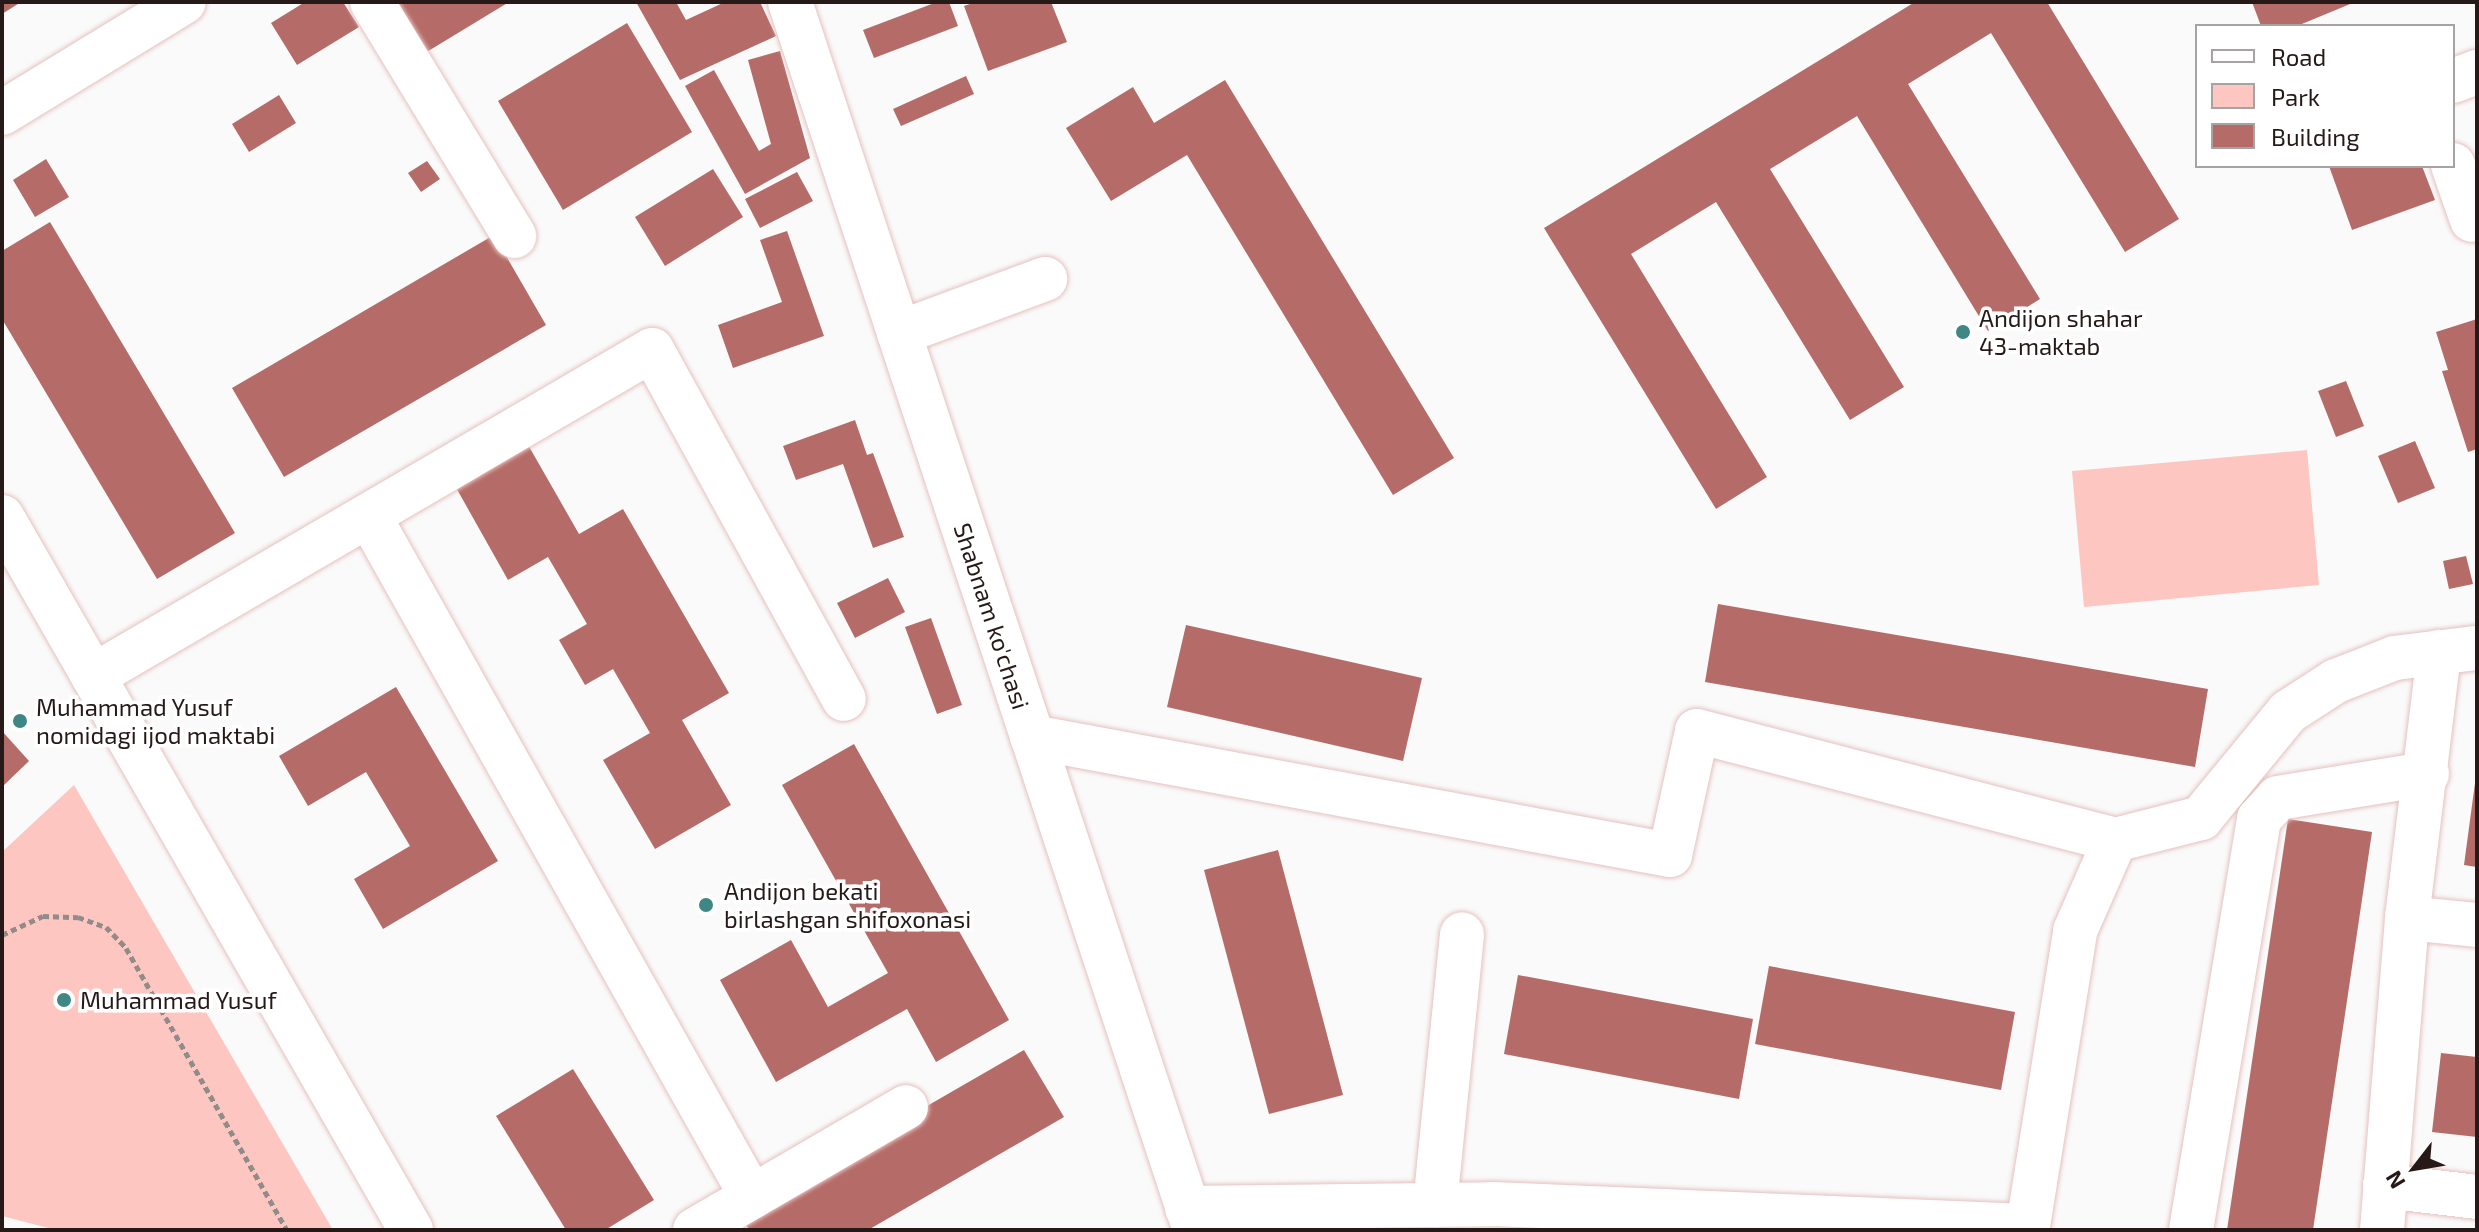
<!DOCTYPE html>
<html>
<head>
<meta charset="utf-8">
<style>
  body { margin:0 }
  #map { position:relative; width:2479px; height:1232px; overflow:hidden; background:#fafafa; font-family:"Exo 2",sans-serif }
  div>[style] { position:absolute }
  .green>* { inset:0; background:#fdc6c1 }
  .building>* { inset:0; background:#b56b67 }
  .path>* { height:5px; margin-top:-2.5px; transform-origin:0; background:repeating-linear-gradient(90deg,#918b8a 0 6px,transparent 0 10px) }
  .roads { filter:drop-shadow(0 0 2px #e5c1bf) drop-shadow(0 0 2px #e5c1bf) }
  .minor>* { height:44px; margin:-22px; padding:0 22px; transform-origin:22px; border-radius:22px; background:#fff }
  .dots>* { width:22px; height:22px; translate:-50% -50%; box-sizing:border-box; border:4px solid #fff; border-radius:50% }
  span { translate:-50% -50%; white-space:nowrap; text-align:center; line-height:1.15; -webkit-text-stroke:7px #fff; paint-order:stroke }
  .poi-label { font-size:24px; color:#261918 }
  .left { translate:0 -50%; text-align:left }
  .street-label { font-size:24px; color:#261918 }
  .frame { position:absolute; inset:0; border:4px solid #261918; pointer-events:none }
  .legend { position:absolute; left:2195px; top:24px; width:260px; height:144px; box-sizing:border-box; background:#fff; border:2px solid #a8a3a3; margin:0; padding:10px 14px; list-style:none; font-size:24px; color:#261918 }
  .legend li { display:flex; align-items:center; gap:16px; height:40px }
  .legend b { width:40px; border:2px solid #a8a3a3 }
  .north { position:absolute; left:2375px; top:1128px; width:80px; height:80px; -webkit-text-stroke:6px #fff; paint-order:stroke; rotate:239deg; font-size:22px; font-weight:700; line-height:32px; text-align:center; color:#261918 }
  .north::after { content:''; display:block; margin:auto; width:28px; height:36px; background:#261918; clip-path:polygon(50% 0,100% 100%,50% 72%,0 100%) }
</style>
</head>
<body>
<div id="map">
  <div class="green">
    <i style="clip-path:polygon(2307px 450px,2319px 585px,2084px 607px,2072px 471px)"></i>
    <i style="clip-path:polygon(74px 785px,333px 1230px,56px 1230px,2px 1216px,2px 852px)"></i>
  </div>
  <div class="building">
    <i style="clip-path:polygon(2px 2px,21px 2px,2px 14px)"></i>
    <i style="clip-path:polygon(305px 2px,343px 2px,359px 27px,297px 65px,271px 23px)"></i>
    <i style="clip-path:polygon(395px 2px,509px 2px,425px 53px)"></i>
    <i style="clip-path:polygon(636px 2px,676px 2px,686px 20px,725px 2px,760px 2px,776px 36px,680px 80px)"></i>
    <i style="clip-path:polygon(937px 2px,949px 2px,958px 26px,874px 58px,863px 30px)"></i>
    <i style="clip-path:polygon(976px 2px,1051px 2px,1067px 42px,988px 71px,964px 6px)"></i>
    <i style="clip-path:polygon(1915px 2px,2047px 2px,2179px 219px,2125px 252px,1991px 33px,1908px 84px,2040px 299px,1988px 331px,1857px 116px,1770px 169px,1904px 387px,1850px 420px,1716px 202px,1631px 254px,1767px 477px,1716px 509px,1544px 228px)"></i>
    <i style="clip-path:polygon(2252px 2px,2355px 2px,2297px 26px,2261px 26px)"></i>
    <i style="clip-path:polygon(627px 23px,692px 132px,563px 210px,498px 101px)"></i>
    <i style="clip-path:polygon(780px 51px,810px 158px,745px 194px,685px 86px,714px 70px,759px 151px,771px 144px,748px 60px)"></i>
    <i style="clip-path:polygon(966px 76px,974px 94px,901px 126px,893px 109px)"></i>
    <i style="clip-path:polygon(1225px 80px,1454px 458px,1393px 495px,1187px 155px,1111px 201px,1066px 128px,1133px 87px,1154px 123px)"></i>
    <i style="clip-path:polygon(279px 95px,296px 123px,249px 152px,232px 124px)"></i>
    <i style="clip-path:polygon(46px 159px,69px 197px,35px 217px,13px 180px)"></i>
    <i style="clip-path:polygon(427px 161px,440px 179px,421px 192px,408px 173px)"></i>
    <i style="clip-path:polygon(2329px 166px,2422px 166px,2435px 200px,2352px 230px)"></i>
    <i style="clip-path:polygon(713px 169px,743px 217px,665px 266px,635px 217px)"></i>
    <i style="clip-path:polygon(797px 172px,813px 201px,760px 228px,745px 199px)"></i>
    <i style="clip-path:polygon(50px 222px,235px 533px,157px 579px,2px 319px,2px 251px)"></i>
    <i style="clip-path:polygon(787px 231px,824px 336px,733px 368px,718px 325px,782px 302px,760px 240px)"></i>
    <i style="clip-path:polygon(494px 235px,546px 325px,284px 477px,232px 388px)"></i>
    <i style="clip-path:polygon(2477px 319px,2477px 449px,2468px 452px,2442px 371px,2448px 370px,2436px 332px)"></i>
    <i style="clip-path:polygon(2346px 381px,2364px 426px,2336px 437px,2318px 391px)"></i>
    <i style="clip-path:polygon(855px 420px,867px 455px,873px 453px,904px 537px,873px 548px,843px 464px,796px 480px,783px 446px)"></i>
    <i style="clip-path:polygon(2415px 441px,2435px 488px,2398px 503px,2378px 456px)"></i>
    <i style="clip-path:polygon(527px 443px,579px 534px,623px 509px,729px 693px,682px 720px,731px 805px,655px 849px,603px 760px,650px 733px,613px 669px,585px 685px,559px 640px,587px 624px,548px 557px,508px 580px,454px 484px)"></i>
    <i style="clip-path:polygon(2466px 556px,2473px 584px,2449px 589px,2443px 561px)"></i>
    <i style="clip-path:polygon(888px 578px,905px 612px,855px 638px,837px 603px)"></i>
    <i style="clip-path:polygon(1718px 604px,2208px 689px,2195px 767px,1705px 682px)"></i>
    <i style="clip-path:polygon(931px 618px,962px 705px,937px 714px,905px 627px)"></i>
    <i style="clip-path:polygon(1186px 625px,1422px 678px,1403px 761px,1167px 707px)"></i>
    <i style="clip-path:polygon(396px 687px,498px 861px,383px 929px,354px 879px,410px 846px,366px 772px,308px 806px,279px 756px)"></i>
    <i style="clip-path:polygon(2px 731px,29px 761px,2px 787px)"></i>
    <i style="clip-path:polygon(854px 744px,1009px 1020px,936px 1062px,907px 1009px,776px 1082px,720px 980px,791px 940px,828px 1007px,888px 973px,782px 785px)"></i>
    <i style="clip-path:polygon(2475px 783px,2477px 784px,2477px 867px,2464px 865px)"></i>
    <i style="clip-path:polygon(2288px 819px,2372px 832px,2313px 1230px,2227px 1230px)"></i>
    <i style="clip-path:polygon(1278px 850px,1343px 1095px,1269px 1114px,1204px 870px)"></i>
    <i style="clip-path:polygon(1769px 966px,2015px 1012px,2001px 1090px,1755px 1044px)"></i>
    <i style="clip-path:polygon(1518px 975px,1753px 1019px,1739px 1099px,1504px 1054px)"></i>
    <i style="clip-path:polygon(1024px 1050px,1064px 1117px,868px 1230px,749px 1230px,740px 1214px)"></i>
    <i style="clip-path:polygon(2441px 1053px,2477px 1057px,2477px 1137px,2432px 1132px)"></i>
    <i style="clip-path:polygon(573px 1069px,654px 1200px,605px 1230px,566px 1230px,496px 1116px)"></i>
  </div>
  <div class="path">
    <i style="left:2px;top:935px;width:45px;rotate:-24.9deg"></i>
    <i style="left:43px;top:916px;width:35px;rotate:2deg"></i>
    <i style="left:78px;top:917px;width:30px;rotate:20deg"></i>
    <i style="left:106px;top:927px;width:29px;rotate:46deg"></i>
    <i style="left:126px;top:948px;width:325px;rotate:60.3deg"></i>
  </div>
  <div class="roads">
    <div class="minor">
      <i style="left:372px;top:2px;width:274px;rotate:58.7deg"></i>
      <i style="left:790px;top:2px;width:1293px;rotate:71.75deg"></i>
      <i style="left:2453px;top:81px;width:26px;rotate:-21deg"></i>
      <i style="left:2px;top:113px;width:213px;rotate:-31.4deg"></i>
      <i style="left:2453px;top:165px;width:58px;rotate:70.9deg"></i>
      <i style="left:899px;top:333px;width:156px;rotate:-20.3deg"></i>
      <i style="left:369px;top:516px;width:781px;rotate:60.65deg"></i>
      <i style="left:2px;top:517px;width:822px;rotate:60.16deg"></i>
      <i style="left:93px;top:676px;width:647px;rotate:-30.25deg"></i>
      <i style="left:652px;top:350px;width:398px;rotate:61.2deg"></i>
      <i style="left:1032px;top:737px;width:649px;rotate:10.48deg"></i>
      <i style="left:1670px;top:855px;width:127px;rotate:-77.7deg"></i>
      <i style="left:1697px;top:731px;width:432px;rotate:14.6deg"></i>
      <i style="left:2407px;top:918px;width:70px;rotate:5.7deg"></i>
      <i style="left:2385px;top:1186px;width:93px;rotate:6.8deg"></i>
      <i style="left:1435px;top:1205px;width:272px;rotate:-84.3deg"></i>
      <i style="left:1187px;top:1208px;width:306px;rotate:-0.7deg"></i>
      <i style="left:1493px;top:1204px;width:535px;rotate:2.35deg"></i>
      <i style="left:2028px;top:1226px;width:299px;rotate:-80.9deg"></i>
      <i style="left:2075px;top:931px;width:99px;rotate:-66.3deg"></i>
      <i style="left:2115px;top:840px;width:89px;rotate:-14.3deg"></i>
      <i style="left:2201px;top:818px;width:137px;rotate:-50.6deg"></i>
      <i style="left:2288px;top:712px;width:57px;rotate:-32.9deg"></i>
      <i style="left:2336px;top:681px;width:63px;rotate:-21.3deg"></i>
      <i style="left:2395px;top:658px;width:83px;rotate:-7deg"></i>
      <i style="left:695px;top:1230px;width:244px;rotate:-30.2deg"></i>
      <i style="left:2191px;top:1230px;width:417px;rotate:-80.6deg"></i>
      <i style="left:2259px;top:819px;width:28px;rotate:-48deg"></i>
      <i style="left:2278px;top:798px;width:151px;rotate:-9.2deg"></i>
      <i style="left:2382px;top:1230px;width:313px;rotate:-85.4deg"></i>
      <i style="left:2407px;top:918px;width:268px;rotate:-83.1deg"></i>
    </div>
  </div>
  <div class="dots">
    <i style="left:1963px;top:332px;background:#3e8785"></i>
    <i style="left:20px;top:721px;background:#3e8785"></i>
    <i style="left:706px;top:905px;background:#3e8785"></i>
    <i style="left:64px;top:1000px;background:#3e8785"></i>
  </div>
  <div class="poi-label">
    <span class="left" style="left:1979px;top:332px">Andijon shahar<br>43-maktab</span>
    <span class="left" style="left:36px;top:721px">Muhammad Yusuf<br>nomidagi ijod maktabi</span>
    <span class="left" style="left:724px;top:905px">Аndijon bekati<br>birlashgan shifoxonasi</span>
    <span class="left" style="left:80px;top:1000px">Muhammad Yusuf</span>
  </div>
  <div class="street-label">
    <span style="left:992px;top:616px;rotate:72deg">Shabnam ko'chasi</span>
  </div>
  <div class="frame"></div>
  <ul class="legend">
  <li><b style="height:10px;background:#fff"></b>Road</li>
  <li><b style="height:22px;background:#fdc6c1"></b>Park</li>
  <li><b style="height:22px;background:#b56b67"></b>Building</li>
  </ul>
  <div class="north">N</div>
</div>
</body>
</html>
